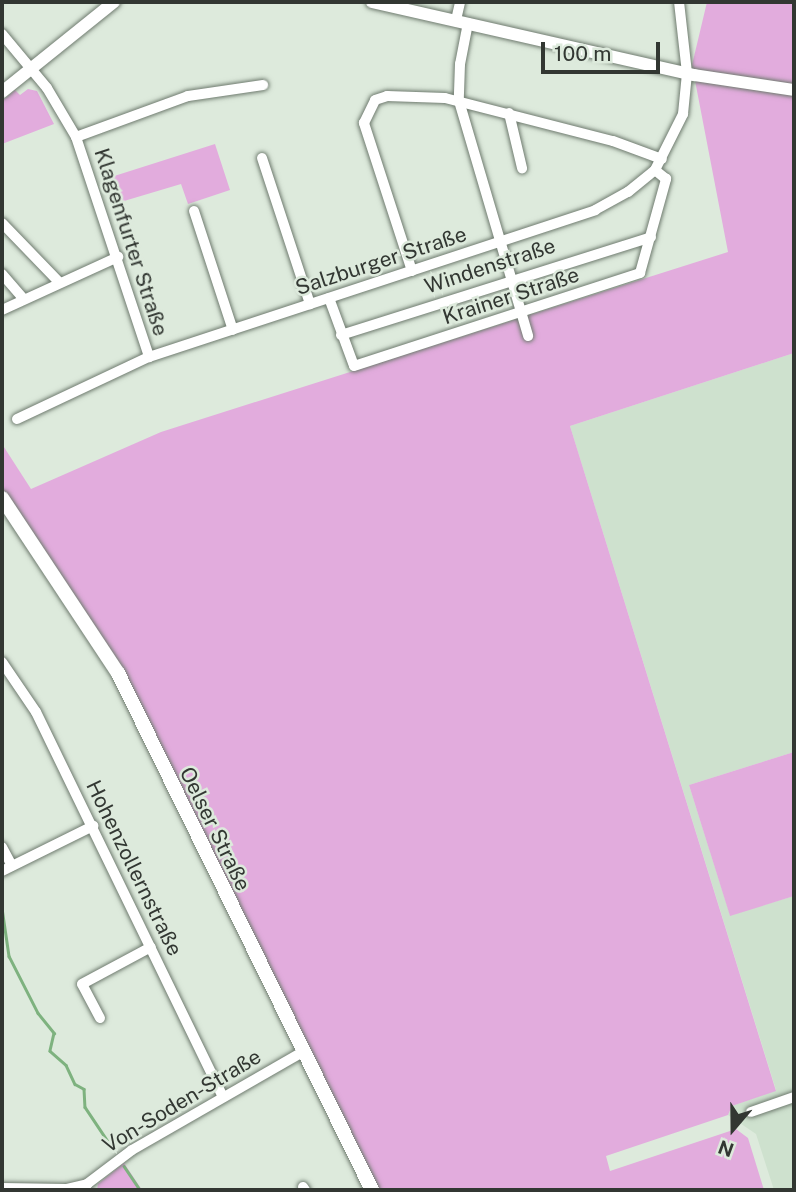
<!DOCTYPE html>
<html>
<head>
<meta charset="utf-8">
<style>
  body { margin:0 }
  #map { position:relative; width:796px; height:1192px; overflow:hidden; background:#ddeadc; font-family:"Public Sans",sans-serif }
  div>[style] { position:absolute }
  .built>* { inset:0; background:#cee1ce }
  .green>* { inset:0; background:#e2acdd }
  .stream>* { height:2.5px; margin:-1.25px; padding:0 1.25px; transform-origin:1.25px; border-radius:1.25px; background:#7eb27f }
  .roads { filter:drop-shadow(0 0 2px #6f7b6f) drop-shadow(0 0 2px #6f7b6f) }
  .minor>* { height:10px; margin:-5px; padding:0 5px; transform-origin:5px; border-radius:5px; background:#fff }
  .tertiary>* { height:12px; margin:-6px; padding:0 6px; transform-origin:6px; border-radius:6px; background:#fff }
  .secondary>* { height:14px; margin:-7px; padding:0 7px; transform-origin:7px; border-radius:7px; background:#fff }
  span { translate:-50% -50%; white-space:nowrap; text-align:center; line-height:1.15; -webkit-text-stroke:5px #ddeadc; paint-order:stroke }
  .street-label { font-size:21px; color:#323732 }
  .frame { position:absolute; inset:0; border:4px solid #323732; pointer-events:none }
  .north { position:absolute; left:698px; top:1094px; width:70px; height:70px; -webkit-text-stroke:5px #ddeadc; paint-order:stroke; rotate:200deg; font-size:19px; font-weight:700; line-height:28px; text-align:center; color:#323732 }
  .north::after { content:''; display:block; margin:auto; width:24px; height:32px; background:#323732; clip-path:polygon(50% 0,100% 100%,50% 72%,0 100%) }
  .scale { position:absolute; left:541px; top:42px; width:119px; height:32px; box-sizing:border-box; border:4px solid #323732; border-top:0; padding-left:9px; font-size:21px; line-height:24px; white-space:nowrap; color:#323732; -webkit-text-stroke:5px #ddeadc; paint-order:stroke }
</style>
</head>
<body>
<div id="map">
  <div class="built">
    <i style="clip-path:polygon(794px 353px,794px 752px,689px 785px,730px 915px,794px 896px,794px 1190px,774px 1190px,756px 1134px,728px 1115px,732px 1106px,776px 1090px,570px 426px)"></i>
  </div>
  <div class="green">
    <i style="clip-path:polygon(707px 2px,794px 2px,794px 353px,570px 426px,776px 1091px,732px 1106px,728px 1115px,606px 1156px,610px 1171px,736px 1129px,748px 1138px,764px 1190px,378px 1190px,102px 638px,2px 488px,2px 444px,31px 489px,161px 432px,728px 252px,692px 65px)"></i>
    <i style="clip-path:polygon(28px 89px,37px 91px,54px 124px,2px 144px,2px 101px,15px 90px,20px 95px)"></i>
    <i style="clip-path:polygon(215px 144px,230px 190px,188px 204px,181px 184px,114px 204px,108px 178px)"></i>
    <i style="clip-path:polygon(794px 752px,794px 896px,730px 916px,689px 785px)"></i>
    <i style="clip-path:polygon(124px 1163px,142px 1190px,97px 1190px,98px 1184px)"></i>
  </div>
  <div class="stream">
    <i style="left:2px;top:908px;width:49px;rotate:81.7deg"></i>
    <i style="left:9px;top:956px;width:64px;rotate:63deg"></i>
    <i style="left:38px;top:1013px;width:26px;rotate:51deg"></i>
    <i style="left:54px;top:1033px;width:18px;rotate:103deg"></i>
    <i style="left:50px;top:1051px;width:21px;rotate:41deg"></i>
    <i style="left:66px;top:1065px;width:21px;rotate:65deg"></i>
    <i style="left:75px;top:1084px;width:10px;rotate:29deg"></i>
    <i style="left:84px;top:1089px;width:18px;rotate:87deg"></i>
    <i style="left:85px;top:1107px;width:50px;rotate:56.3deg"></i>
    <i style="left:124px;top:1166px;width:29px;rotate:56deg"></i>
  </div>
  <div class="roads">
    <div class="minor">
      <i style="left:456px;top:20px;width:18px;rotate:-77deg"></i>
      <i style="left:468px;top:23px;width:42px;rotate:101deg"></i>
      <i style="left:460px;top:64px;width:37px;rotate:92deg"></i>
      <i style="left:459px;top:101px;width:245px;rotate:73.6deg"></i>
      <i style="left:2px;top:34px;width:70px;rotate:50.2deg"></i>
      <i style="left:47px;top:88px;width:57px;rotate:59.4deg"></i>
      <i style="left:76px;top:137px;width:232px;rotate:71.6deg"></i>
      <i style="left:509px;top:113px;width:57px;rotate:76.7deg"></i>
      <i style="left:76px;top:137px;width:119px;rotate:-20.1deg"></i>
      <i style="left:188px;top:96px;width:76px;rotate:-8.3deg"></i>
      <i style="left:262px;top:158px;width:154px;rotate:71.8deg"></i>
      <i style="left:194px;top:211px;width:125px;rotate:71.9deg"></i>
      <i style="left:2px;top:223px;width:83px;rotate:46deg"></i>
      <i style="left:412px;top:271px;width:156px;rotate:-108deg"></i>
      <i style="left:364px;top:123px;width:25px;rotate:-64deg"></i>
      <i style="left:375px;top:100px;width:13px;rotate:-18deg"></i>
      <i style="left:387px;top:96px;width:58px;rotate:2deg"></i>
      <i style="left:445px;top:98px;width:173px;rotate:14.4deg"></i>
      <i style="left:613px;top:141px;width:52px;rotate:20.2deg"></i>
      <i style="left:2px;top:274px;width:33px;rotate:49deg"></i>
      <i style="left:329px;top:298px;width:72px;rotate:69.8deg"></i>
      <i style="left:354px;top:366px;width:301px;rotate:-18deg"></i>
      <i style="left:640px;top:273px;width:98px;rotate:-74.5deg"></i>
      <i style="left:666px;top:179px;width:14px;rotate:-141deg"></i>
      <i style="left:2px;top:310px;width:128px;rotate:-24.6deg"></i>
      <i style="left:341px;top:335px;width:325px;rotate:-17.5deg"></i>
      <i style="left:17px;top:419px;width:146px;rotate:-25.2deg"></i>
      <i style="left:149px;top:357px;width:470px;rotate:-18.2deg"></i>
      <i style="left:595px;top:210px;width:38px;rotate:-29deg"></i>
      <i style="left:628px;top:192px;width:35px;rotate:-39deg"></i>
      <i style="left:655px;top:170px;width:63px;rotate:-63.4deg"></i>
      <i style="left:683px;top:114px;width:41px;rotate:-84.4deg"></i>
      <i style="left:687px;top:73px;width:71px;rotate:-96.4deg"></i>
      <i style="left:2px;top:662px;width:60px;rotate:55.8deg"></i>
      <i style="left:36px;top:712px;width:428px;rotate:64.1deg"></i>
      <i style="left:2px;top:847px;width:21px;rotate:62deg"></i>
      <i style="left:2px;top:871px;width:102px;rotate:-26.3deg"></i>
      <i style="left:100px;top:1018px;width:38px;rotate:-118deg"></i>
      <i style="left:82px;top:984px;width:78px;rotate:-28.2deg"></i>
      <i style="left:751px;top:1112px;width:46px;rotate:-19.2deg"></i>
      <i style="left:303px;top:1187px;width:4px;rotate:56deg"></i>
      <i style="left:2px;top:1188px;width:64px;rotate:0.9deg"></i>
      <i style="left:66px;top:1189px;width:22px;rotate:-13deg"></i>
      <i style="left:87px;top:1184px;width:56px;rotate:-37.1deg"></i>
      <i style="left:132px;top:1150px;width:195px;rotate:-29.9deg"></i>
    </div>
    <div class="tertiary">
      <i style="left:372px;top:2px;width:330px;rotate:12.8deg"></i>
      <i style="left:694px;top:75px;width:101px;rotate:8.5deg"></i>
      <i style="left:2px;top:92px;width:144px;rotate:-38.8deg"></i>
    </div>
    <div class="secondary">
      <i style="left:2px;top:498px;width:210px;rotate:56.5deg"></i>
      <i style="left:118px;top:673px;width:576px;rotate:63.84deg"></i>
    </div>
  </div>
  <div class="street-label">
    <span style="left:131px;top:242px;rotate:72deg">Klagenfurter Straße</span>
    <span style="left:381px;top:261px;rotate:-18deg">Salzburger Straße</span>
    <span style="left:490px;top:266px;rotate:-18deg">Windenstraße</span>
    <span style="left:511px;top:296px;rotate:-18deg">Krainer Straße</span>
    <span style="left:215px;top:829px;rotate:64deg">Oelser Straße</span>
    <span style="left:134px;top:868px;rotate:64deg">Hohenzollernstraße</span>
    <span style="left:182px;top:1101px;rotate:-31deg">Von-Soden-Straße</span>
  </div>
  <div class="frame"></div>
  <div class="north">N</div>
  <div class="scale">100 m</div>
</div>
</body>
</html>
